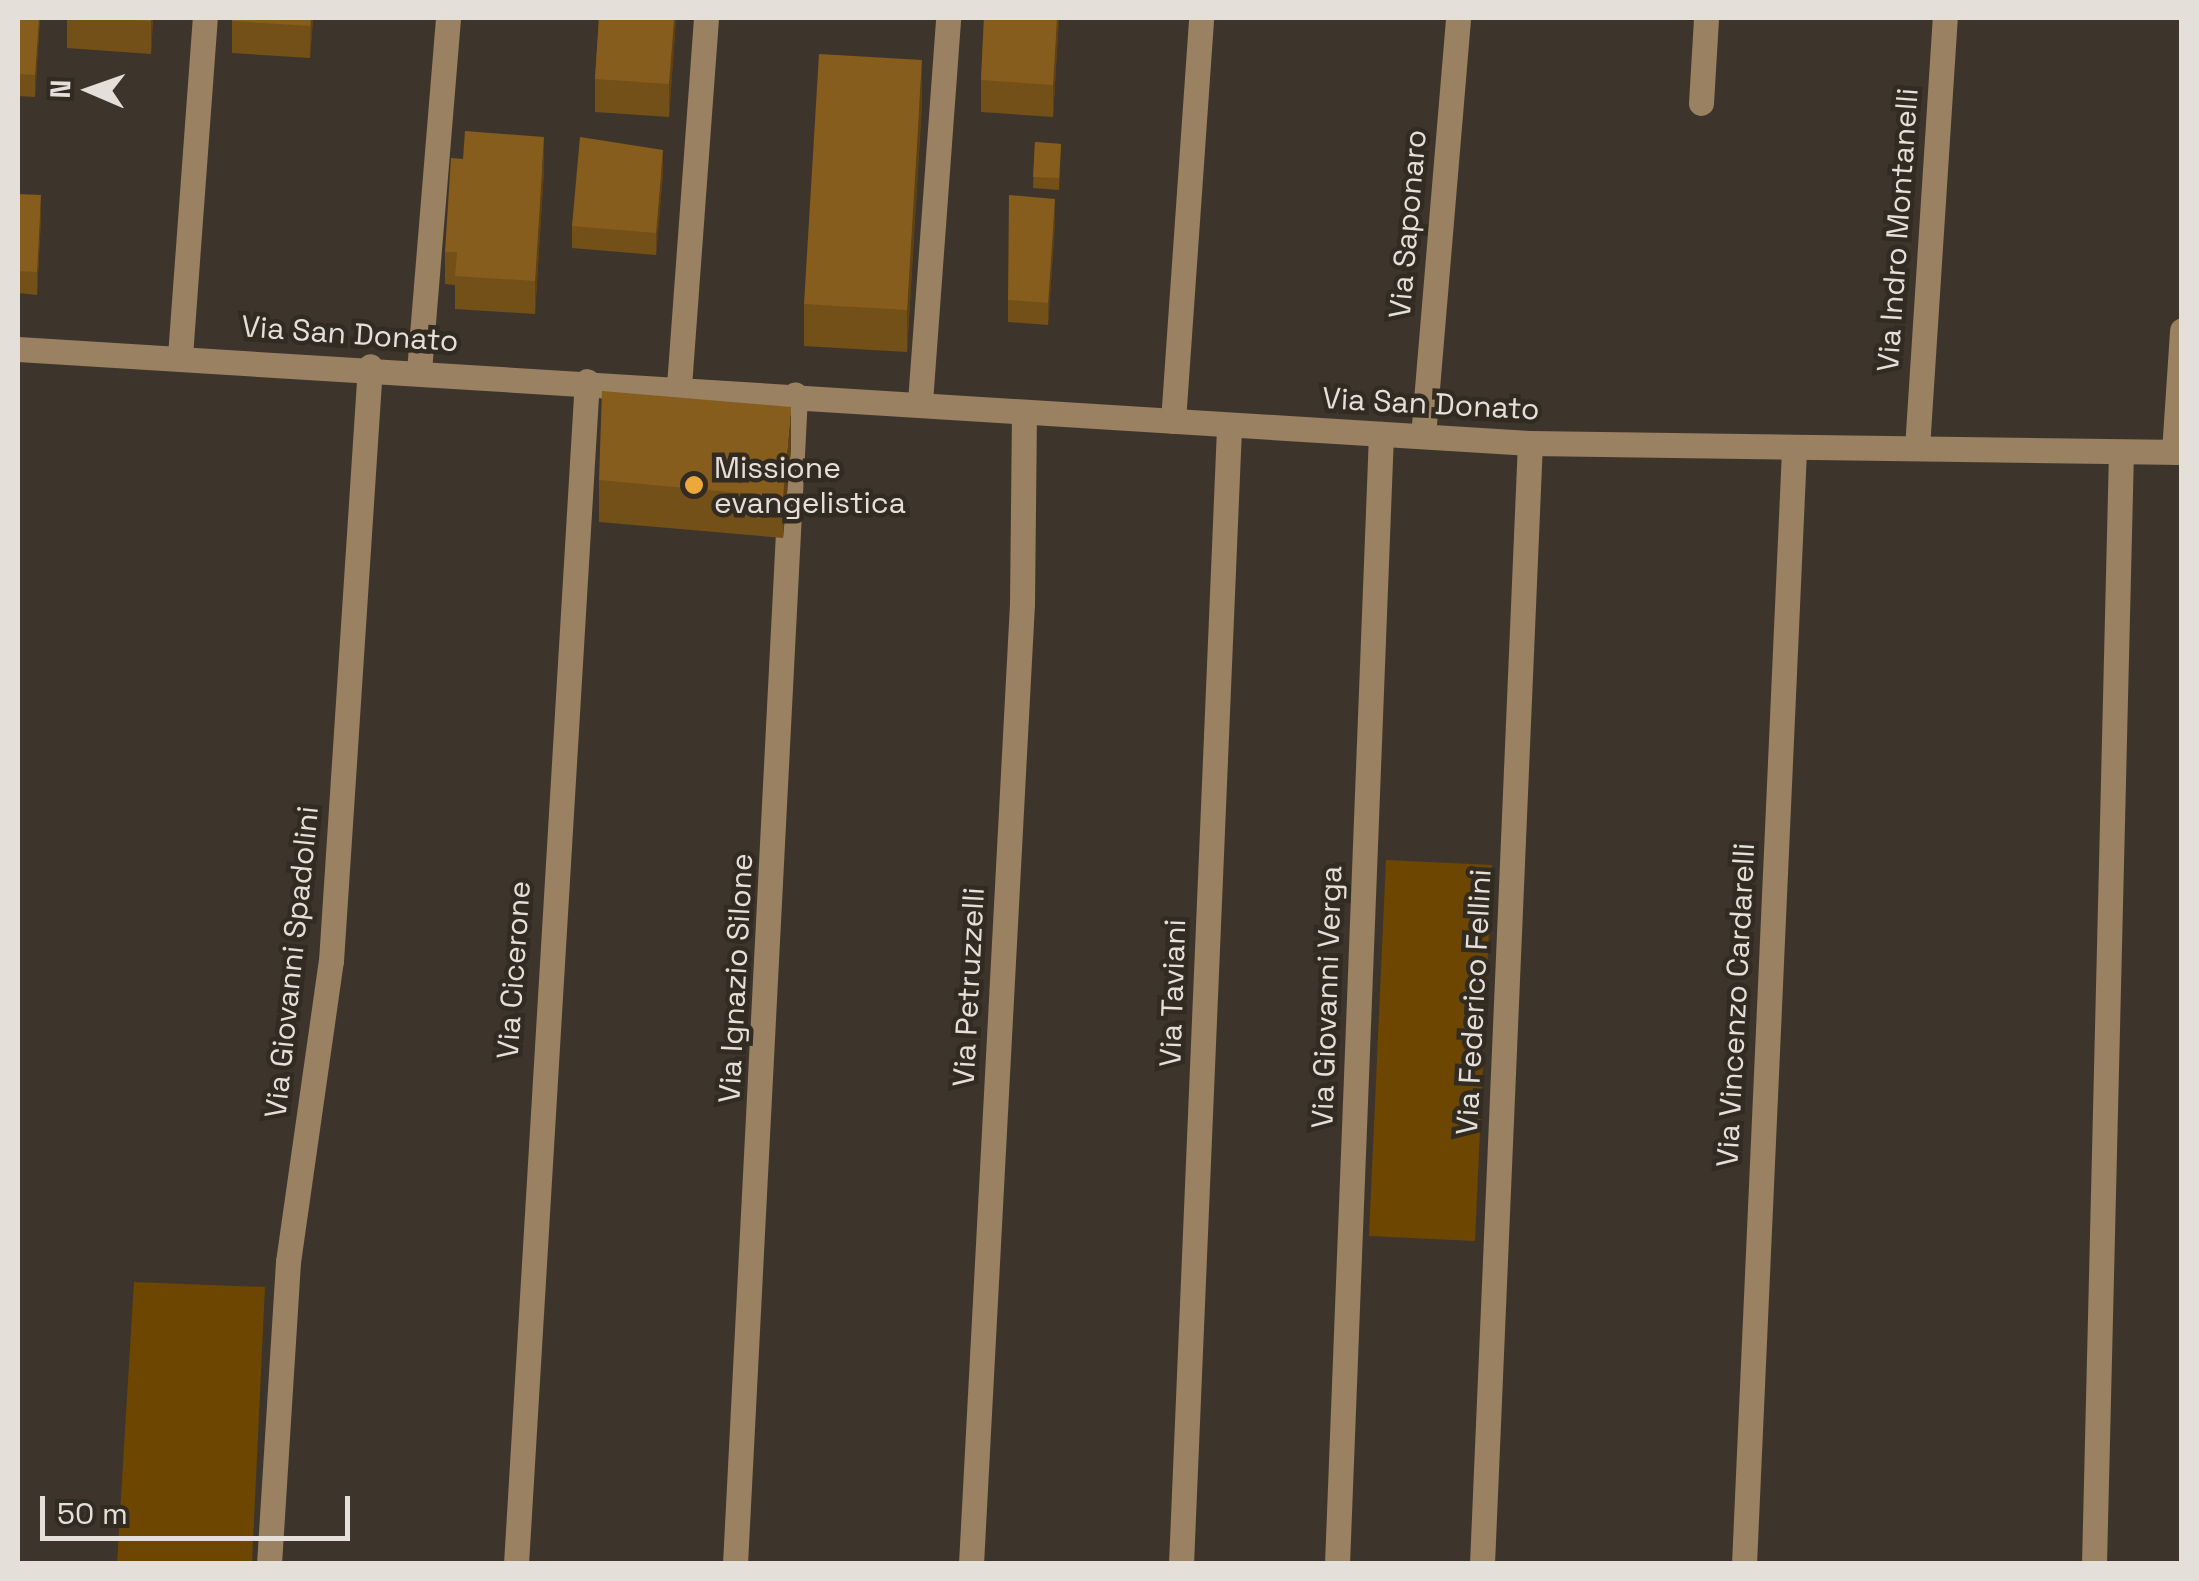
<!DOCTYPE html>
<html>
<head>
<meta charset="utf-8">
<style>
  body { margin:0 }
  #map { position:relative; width:2199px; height:1581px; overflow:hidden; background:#3d352b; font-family:"Space Grotesk",sans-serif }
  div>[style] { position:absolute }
  .green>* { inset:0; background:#6d4701 }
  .minor>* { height:25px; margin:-12.5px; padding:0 12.5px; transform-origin:12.5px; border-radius:12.5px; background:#998162 }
  .wall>* { inset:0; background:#735018 }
  .shaded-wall>* { inset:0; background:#5e4114 }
  .building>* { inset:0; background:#865d1c }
  .dots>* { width:28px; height:28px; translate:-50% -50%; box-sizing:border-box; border:5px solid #322b21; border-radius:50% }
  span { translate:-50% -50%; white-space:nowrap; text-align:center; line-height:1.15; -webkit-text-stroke:9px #322b21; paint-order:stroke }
  .street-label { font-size:30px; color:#e4dfd9 }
  .poi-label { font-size:30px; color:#e4dfd9 }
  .left { translate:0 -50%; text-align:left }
  .frame { position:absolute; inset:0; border:20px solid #e4dfd9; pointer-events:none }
  .north { position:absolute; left:40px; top:40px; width:100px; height:100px; -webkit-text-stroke:8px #322b21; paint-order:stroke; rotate:272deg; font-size:28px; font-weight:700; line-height:40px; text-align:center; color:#e4dfd9 }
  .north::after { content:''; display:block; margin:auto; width:35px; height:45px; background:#e4dfd9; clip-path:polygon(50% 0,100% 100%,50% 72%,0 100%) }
  .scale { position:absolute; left:40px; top:1496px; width:310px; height:45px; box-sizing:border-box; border:5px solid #e4dfd9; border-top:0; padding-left:12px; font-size:30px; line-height:35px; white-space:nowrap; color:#e4dfd9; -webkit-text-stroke:8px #322b21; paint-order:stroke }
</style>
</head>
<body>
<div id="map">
  <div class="green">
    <i style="clip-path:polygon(1386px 860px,1492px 865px,1475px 1241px,1369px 1236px)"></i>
    <i style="clip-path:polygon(134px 1282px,265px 1287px,252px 1563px,117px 1563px)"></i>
  </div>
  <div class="minor">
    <i style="left:1701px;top:103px;width:85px;rotate:-86.6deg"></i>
    <i style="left:18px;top:349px;width:1515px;rotate:3.56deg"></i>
    <i style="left:1530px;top:443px;width:652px;rotate:0.79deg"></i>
    <i style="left:180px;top:356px;width:339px;rotate:-85.8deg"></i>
    <i style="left:419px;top:371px;width:354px;rotate:-85.3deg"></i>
    <i style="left:679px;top:386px;width:369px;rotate:-85.8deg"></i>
    <i style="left:920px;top:402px;width:385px;rotate:-85.8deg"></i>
    <i style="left:1173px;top:421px;width:404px;rotate:-86deg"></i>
    <i style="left:1423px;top:436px;width:419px;rotate:-85.2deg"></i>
    <i style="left:1917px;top:448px;width:431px;rotate:-86.3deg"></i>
    <i style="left:2174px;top:452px;width:122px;rotate:-86.2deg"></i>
    <i style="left:269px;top:1564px;width:303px;rotate:-86.4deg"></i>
    <i style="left:288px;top:1262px;width:304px;rotate:-81.9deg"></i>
    <i style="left:331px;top:961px;width:596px;rotate:-86.25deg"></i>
    <i style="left:516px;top:1564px;width:1185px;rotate:-86.57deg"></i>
    <i style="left:735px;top:1564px;width:1171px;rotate:-87.06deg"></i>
    <i style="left:971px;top:1564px;width:962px;rotate:-86.96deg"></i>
    <i style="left:1022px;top:603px;width:190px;rotate:-89.4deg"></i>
    <i style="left:1181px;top:1564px;width:1139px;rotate:-87.58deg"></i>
    <i style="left:1337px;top:1564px;width:1131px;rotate:-87.77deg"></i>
    <i style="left:1482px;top:1564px;width:1122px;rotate:-87.55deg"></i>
    <i style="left:1744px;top:1564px;width:1116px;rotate:-87.43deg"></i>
    <i style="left:2094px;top:1564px;width:1112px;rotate:-88.61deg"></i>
  </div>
  <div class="wall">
    <i style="clip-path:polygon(18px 18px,40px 18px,35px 97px,18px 96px)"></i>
    <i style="clip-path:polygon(67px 18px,153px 18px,151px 54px,67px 48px)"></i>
    <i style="clip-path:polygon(232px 18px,313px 18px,310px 58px,232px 53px)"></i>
    <i style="clip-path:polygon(599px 18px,676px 18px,669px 117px,595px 112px,595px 79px)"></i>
    <i style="clip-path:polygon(984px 18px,1059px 18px,1053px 117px,981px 112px,981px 80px)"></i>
    <i style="clip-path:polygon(922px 102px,907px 352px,804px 346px,804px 304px)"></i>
    <i style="clip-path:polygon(1035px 142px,1061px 144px,1059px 190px,1033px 188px)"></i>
    <i style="clip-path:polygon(463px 159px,544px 169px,535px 314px,455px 309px,455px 285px,445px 284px,445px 252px)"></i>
    <i style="clip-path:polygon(663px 172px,656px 255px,572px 248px,572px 226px)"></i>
    <i style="clip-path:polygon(18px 194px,41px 217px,37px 295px,18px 293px)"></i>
    <i style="clip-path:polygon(1055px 221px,1048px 325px,1008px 322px,1008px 300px)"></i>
    <i style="clip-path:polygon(791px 449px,783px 538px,599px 522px,599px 480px)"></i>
  </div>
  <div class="shaded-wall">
    <i style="clip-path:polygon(39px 18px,40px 18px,35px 97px,35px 75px)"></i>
    <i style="clip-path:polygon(151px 18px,153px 18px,151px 54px)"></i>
    <i style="clip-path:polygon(311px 18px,313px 18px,310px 58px)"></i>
    <i style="clip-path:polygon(674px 18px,676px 18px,669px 117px,669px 84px)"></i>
    <i style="clip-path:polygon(1057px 18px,1059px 18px,1053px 117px,1053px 85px)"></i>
    <i style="clip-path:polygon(922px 60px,922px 102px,907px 352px,907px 310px)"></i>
    <i style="clip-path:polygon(544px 137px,544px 169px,535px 314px,535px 281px)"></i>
    <i style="clip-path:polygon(663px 150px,663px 172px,656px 255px,656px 233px)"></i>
    <i style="clip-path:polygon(41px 195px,41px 217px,37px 295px,37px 272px)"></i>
    <i style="clip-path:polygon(1055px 199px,1055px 221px,1048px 325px,1048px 303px)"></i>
    <i style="clip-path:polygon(791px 407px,791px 449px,783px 538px,783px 497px)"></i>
  </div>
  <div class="building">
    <i style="clip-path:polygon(18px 18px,39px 18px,35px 75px,18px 74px)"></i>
    <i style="clip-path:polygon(93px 18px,151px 18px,151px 21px)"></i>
    <i style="clip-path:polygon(232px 18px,311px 18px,310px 26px,232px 21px)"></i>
    <i style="clip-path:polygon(599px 18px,674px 18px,669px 84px,595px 79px)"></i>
    <i style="clip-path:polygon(984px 18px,1057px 18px,1053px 85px,981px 80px)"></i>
    <i style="clip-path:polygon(819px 54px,922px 60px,907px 310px,804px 304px)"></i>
    <i style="clip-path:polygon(465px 131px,544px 137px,535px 281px,455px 276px,457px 252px,445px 252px,451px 158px,463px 159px)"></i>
    <i style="clip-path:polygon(580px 137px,663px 150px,656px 233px,572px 226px)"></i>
    <i style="clip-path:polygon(1035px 142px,1061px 144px,1059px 178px,1033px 177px)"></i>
    <i style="clip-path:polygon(18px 194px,41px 195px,37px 272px,18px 271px)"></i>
    <i style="clip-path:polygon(1009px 195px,1055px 199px,1048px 303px,1008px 300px)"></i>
    <i style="clip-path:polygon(602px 391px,791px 407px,783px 497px,599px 480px)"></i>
  </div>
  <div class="dots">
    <i style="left:694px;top:485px;background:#eda83c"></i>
  </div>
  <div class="street-label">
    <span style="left:1408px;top:224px;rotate:-85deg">Via Saponaro</span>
    <span style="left:1898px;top:230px;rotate:-86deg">Via Indro Montanelli</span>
    <span style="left:350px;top:334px;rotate:4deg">Via San Donato</span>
    <span style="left:1431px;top:404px;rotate:3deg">Via San Donato</span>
    <span style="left:292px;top:962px;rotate:-84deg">Via Giovanni Spadolini</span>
    <span style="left:514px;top:970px;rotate:-86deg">Via Cicerone</span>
    <span style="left:736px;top:978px;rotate:-87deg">Via Ignazio Silone</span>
    <span style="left:969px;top:987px;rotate:-87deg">Via Petruzzelli</span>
    <span style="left:1173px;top:993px;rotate:-88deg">Via Taviani</span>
    <span style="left:1327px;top:997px;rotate:-88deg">Via Giovanni Verga</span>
    <span style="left:1474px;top:1002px;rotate:-87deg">Via Federico Fellini</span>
    <span style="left:1736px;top:1005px;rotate:-87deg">Via Vincenzo Cardarelli</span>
  </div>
  <div class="poi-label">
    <span class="left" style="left:714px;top:485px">Missione<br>evangelistica</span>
  </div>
  <div class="frame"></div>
  <div class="north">N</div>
  <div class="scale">50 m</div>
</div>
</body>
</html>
